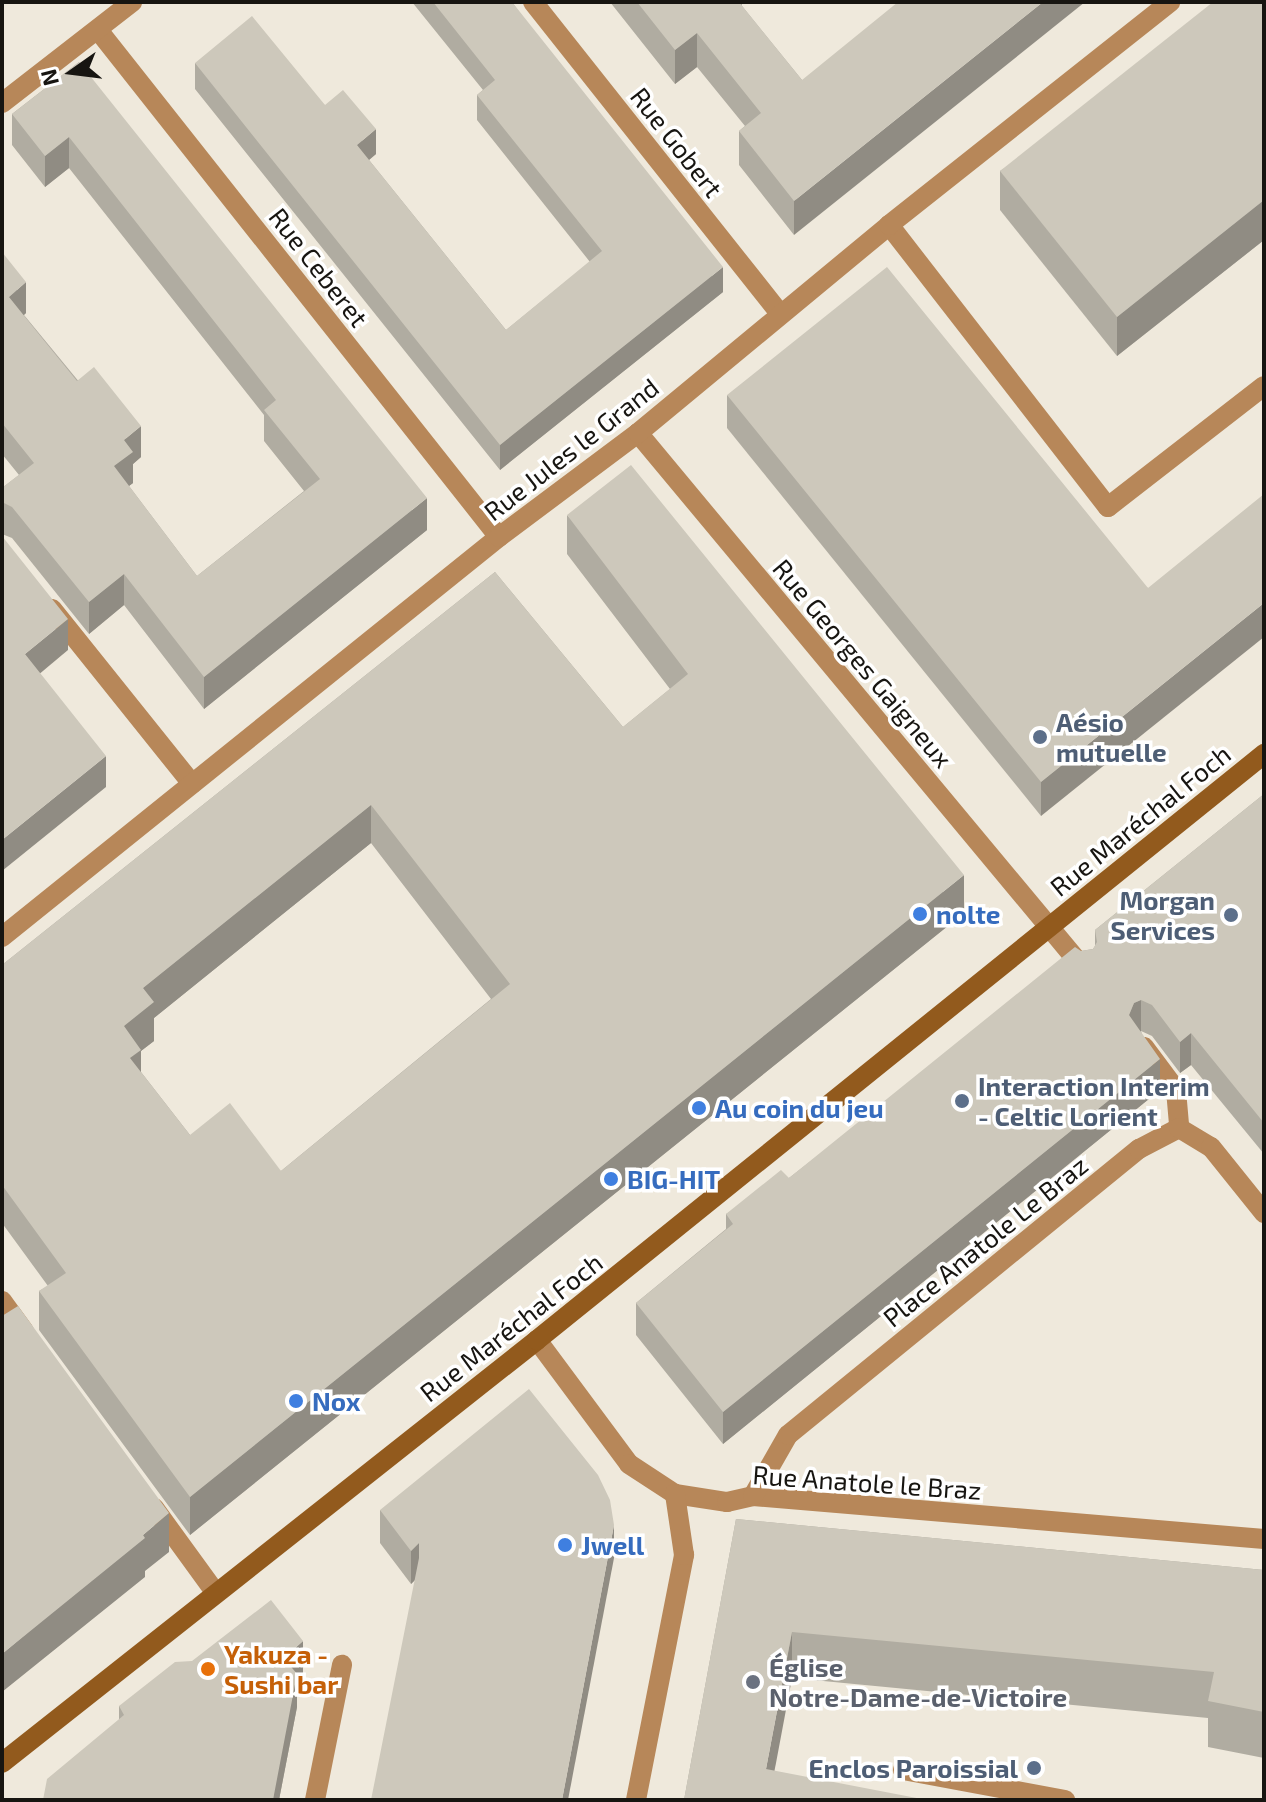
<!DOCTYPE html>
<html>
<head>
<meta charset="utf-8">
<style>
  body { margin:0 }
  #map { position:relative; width:1266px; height:1802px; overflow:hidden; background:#efe9dc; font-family:"Exo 2",sans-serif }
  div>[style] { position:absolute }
  .lane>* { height:20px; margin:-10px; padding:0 10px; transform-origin:10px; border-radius:10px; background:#b78759 }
  .street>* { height:20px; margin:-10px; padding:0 10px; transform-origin:10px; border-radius:10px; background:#b78759 }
  .secondary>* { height:20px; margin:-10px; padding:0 10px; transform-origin:10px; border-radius:10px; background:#925a1d }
  .wall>* { inset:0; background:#b0aca1 }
  .shaded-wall>* { inset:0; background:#908c83 }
  .building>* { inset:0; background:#cdc8bb }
  .dots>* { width:22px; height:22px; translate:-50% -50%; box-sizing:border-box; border:4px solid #fff; border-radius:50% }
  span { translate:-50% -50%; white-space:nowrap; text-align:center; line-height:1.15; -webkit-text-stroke:7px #fff; paint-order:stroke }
  .street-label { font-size:26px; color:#171511 }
  .service-label { font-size:26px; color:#4e5e75; font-weight:700 }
  .left { translate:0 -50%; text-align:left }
  .right { translate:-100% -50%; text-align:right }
  .shop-label { font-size:26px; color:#366cbe; font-weight:700 }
  .food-label { font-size:26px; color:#c56008; font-weight:700 }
  .worship-label { font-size:26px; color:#5b616d; font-weight:700 }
  .frame { position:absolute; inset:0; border:4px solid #171511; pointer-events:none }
  .north { position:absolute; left:32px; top:32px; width:80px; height:80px; -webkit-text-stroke:6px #fff; paint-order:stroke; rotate:256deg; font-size:22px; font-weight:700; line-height:32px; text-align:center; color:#171511 }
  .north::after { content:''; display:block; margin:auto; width:28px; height:36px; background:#171511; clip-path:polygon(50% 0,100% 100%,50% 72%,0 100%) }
</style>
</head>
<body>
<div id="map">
  <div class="lane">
    <i style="left:889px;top:225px;width:357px;rotate:52.2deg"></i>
    <i style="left:1108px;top:507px;width:197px;rotate:-37.8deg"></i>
    <i style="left:903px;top:1770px;width:165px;rotate:10.5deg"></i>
    <i style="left:315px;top:1800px;width:138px;rotate:-78.7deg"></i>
  </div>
  <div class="street">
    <i style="left:533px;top:2px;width:398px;rotate:51.6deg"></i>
    <i style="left:98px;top:30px;width:646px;rotate:51.66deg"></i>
    <i style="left:2px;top:103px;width:165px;rotate:-37.8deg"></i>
    <i style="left:638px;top:433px;width:699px;rotate:50.23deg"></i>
    <i style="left:52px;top:609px;width:224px;rotate:51.3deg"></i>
    <i style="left:2px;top:937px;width:638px;rotate:-38.83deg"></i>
    <i style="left:499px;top:537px;width:174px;rotate:-36.8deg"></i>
    <i style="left:638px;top:433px;width:326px;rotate:-39.6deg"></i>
    <i style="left:889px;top:225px;width:359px;rotate:-38.4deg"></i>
    <i style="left:1144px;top:1047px;width:54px;rotate:53.3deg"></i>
    <i style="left:1176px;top:1090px;width:38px;rotate:85deg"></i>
    <i style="left:2px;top:1301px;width:37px;rotate:54deg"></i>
    <i style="left:537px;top:1340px;width:154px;rotate:53.4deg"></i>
    <i style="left:629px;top:1464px;width:55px;rotate:33.1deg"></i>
    <i style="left:675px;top:1494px;width:53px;rotate:8.7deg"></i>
    <i style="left:727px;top:1502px;width:27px;rotate:-13deg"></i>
    <i style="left:753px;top:1496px;width:513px;rotate:4.81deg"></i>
    <i style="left:753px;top:1496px;width:70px;rotate:-60.2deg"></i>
    <i style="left:788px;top:1435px;width:453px;rotate:-39.2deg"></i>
    <i style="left:1139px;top:1149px;width:45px;rotate:-27.7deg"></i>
    <i style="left:1179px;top:1128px;width:37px;rotate:31deg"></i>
    <i style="left:1211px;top:1147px;width:85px;rotate:51.2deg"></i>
    <i style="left:154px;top:1508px;width:104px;rotate:54deg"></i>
    <i style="left:636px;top:1800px;width:250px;rotate:-78.9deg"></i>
    <i style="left:684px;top:1555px;width:62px;rotate:-98.4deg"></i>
  </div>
  <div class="secondary">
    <i style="left:2px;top:1763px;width:682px;rotate:-38.33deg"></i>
    <i style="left:537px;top:1340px;width:934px;rotate:-38.87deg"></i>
  </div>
  <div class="wall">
    <i style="clip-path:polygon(412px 2px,512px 2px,723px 292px,500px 470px,195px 89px,195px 63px,325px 105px,376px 154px,369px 160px,506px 330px,590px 262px,477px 120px,477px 95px,483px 90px)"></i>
    <i style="clip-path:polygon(610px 2px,742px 2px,742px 6px,802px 80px,794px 235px,739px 165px,739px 131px,745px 126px,697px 67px,675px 84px)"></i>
    <i style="clip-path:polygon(1264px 2px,1264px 240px,1117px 356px,1000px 210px,1000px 171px)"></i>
    <i style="clip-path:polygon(79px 62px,427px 530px,204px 709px,124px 605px,89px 634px,12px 538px,2px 534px,2px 488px,19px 475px,2px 454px,2px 252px,26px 313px,24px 315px,141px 457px,133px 464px,133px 483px,129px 486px,197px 576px,304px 491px,264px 441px,264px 415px,69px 168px,45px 187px,12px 145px,12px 114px)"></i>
    <i style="clip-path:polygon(727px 395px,1148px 588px,1041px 816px,727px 428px)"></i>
    <i style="clip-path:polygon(evenodd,567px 515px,964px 913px,190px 1535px,39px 1330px,39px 1291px,48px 1286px,2px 1223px,2px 965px,495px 572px,623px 727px,670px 689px,567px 554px,567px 515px,371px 843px,491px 999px,281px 1171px,190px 1135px,141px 1072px,141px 1051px,154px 1041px,154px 1018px,371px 843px)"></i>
    <i style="clip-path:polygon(1264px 794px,1264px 1154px,1191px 1065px,1180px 1073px,1152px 1036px,1141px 1031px,1160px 1090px,723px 1444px,636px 1335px,636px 1303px,726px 1229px,726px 1214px,789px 1178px,1081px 951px,1093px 949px,1095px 946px,1095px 930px)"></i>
    <i style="clip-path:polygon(380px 1510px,614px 1558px,415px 1580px,411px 1584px,380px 1543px)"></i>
    <i style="clip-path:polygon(736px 1519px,1264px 1570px,1264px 1758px,1208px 1747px,1208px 1718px,792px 1678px,684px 1800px)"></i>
    <i style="clip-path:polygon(303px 1674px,297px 1680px,297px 1707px,279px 1800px,43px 1800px,119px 1720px,119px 1706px)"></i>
  </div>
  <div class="shaded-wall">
    <i style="clip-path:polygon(1043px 2px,1085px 2px,794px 235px,794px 201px)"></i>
    <i style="clip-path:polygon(697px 33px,697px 67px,675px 84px,675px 50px)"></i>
    <i style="clip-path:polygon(376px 129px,376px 154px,357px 170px,357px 145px)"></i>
    <i style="clip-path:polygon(69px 137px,69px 168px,45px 187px,45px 156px)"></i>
    <i style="clip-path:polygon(1264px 200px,1264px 240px,1117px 356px,1117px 317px)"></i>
    <i style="clip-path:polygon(723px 267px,723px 292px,500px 470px,500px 445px)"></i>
    <i style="clip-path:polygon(26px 282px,26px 313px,9px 328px,9px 297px)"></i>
    <i style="clip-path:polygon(141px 426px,141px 457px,133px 464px,133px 483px,114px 497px,114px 466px,124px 440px)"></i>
    <i style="clip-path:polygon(427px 498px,427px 530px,204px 709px,204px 677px)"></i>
    <i style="clip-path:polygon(124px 574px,124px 605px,89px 634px,89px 602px)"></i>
    <i style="clip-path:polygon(1264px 603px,1264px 637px,1041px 816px,1041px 782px)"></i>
    <i style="clip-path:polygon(68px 619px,68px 650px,25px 686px,25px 654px)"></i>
    <i style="clip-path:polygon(106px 756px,106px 787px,2px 871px,2px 840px)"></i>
    <i style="clip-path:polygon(371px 805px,371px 843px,154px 1018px,154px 1041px,141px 1051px,141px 1088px,124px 1064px,124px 1026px,143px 988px)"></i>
    <i style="clip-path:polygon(964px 875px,964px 913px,190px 1535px,190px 1497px)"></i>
    <i style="clip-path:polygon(1141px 1000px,1141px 1031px,1134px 1034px,1129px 1015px,1134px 1003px)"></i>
    <i style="clip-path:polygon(1191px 1033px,1191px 1065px,1180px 1073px,1180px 1042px)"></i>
    <i style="clip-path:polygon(1160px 1059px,1160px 1090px,723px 1444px,723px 1412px)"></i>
    <i style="clip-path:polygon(169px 1513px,169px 1552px,145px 1571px,145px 1577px,2px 1692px,2px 1654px)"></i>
    <i style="clip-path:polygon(614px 1525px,614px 1558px,568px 1800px,562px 1800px)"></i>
    <i style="clip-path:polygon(419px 1543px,419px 1576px,411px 1584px,411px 1551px)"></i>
    <i style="clip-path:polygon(792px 1632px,792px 1678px,769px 1800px,766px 1769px)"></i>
    <i style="clip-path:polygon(303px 1641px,303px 1674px,297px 1680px,297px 1707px,279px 1800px,273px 1800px,284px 1658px)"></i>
  </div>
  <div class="building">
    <i style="clip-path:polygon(433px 2px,512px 2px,723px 267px,500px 445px,195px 63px,252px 16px,325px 105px,343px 90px,376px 129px,357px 145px,506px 330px,602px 251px,477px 95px,495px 80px)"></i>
    <i style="clip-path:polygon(637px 2px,739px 2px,802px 80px,898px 2px,1043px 2px,794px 201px,739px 131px,761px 113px,697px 33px,675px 50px)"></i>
    <i style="clip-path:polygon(1213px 2px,1264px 2px,1264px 200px,1117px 317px,1000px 171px)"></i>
    <i style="clip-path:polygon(79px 62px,427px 498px,204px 677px,124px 574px,89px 602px,12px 507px,2px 502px,2px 488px,34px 463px,2px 423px,2px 252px,26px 282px,9px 297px,42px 338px,77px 381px,94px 367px,141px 426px,124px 440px,133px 452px,114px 466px,197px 576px,320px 479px,264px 410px,276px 400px,69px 137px,45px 156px,12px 114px)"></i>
    <i style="clip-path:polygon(887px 267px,1148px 588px,1264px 494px,1264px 603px,1041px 782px,727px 395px)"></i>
    <i style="clip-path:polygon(evenodd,631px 465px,964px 875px,190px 1497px,39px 1291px,66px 1273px,2px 1185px,2px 965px,495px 572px,623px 727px,688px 674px,567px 515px,631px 465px,371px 805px,510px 984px,281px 1171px,230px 1103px,190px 1135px,130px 1058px,141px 1050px,124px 1026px,154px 1002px,143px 988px,371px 805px)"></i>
    <i style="clip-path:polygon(2px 536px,68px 619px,25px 654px,106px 756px,2px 840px)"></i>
    <i style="clip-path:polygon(1264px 794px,1264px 1123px,1191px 1033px,1180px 1042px,1152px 1005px,1141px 1000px,1134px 1003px,1129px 1015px,1160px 1059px,723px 1412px,636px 1303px,733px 1224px,726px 1214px,781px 1170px,789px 1178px,1075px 947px,1081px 951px,1093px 949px,1097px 942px,1095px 930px)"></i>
    <i style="clip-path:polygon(18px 1306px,169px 1513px,143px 1535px,145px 1538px,2px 1654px,2px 1316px)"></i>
    <i style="clip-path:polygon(529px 1389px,598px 1475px,610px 1500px,614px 1525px,562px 1800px,371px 1800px,419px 1558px,419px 1543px,411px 1551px,380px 1510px)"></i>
    <i style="clip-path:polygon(736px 1519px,1264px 1570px,1264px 1712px,1208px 1701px,1214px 1672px,792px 1632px,766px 1769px,927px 1800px,684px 1800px)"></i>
    <i style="clip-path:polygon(271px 1600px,303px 1641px,284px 1658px,297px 1674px,273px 1800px,43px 1800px,47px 1779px,124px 1715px,119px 1706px,175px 1662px,192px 1661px)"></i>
  </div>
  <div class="dots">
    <i style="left:1040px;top:737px;background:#5c6f8a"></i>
    <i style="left:920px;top:914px;background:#3f7fe0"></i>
    <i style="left:1231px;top:915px;background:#5c6f8a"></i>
    <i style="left:962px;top:1101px;background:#5c6f8a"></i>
    <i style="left:699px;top:1108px;background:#3f7fe0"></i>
    <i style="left:611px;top:1179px;background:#3f7fe0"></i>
    <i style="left:296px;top:1401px;background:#3f7fe0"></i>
    <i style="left:565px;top:1545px;background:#3f7fe0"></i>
    <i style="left:208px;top:1669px;background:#e8710a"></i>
    <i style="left:753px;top:1682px;background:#6b7280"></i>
    <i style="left:1034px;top:1768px;background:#5c6f8a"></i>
  </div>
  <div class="street-label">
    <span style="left:677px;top:142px;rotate:52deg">Rue Gobert</span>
    <span style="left:319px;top:267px;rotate:52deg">Rue Ceberet</span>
    <span style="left:571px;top:449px;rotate:-38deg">Rue Jules le Grand</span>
    <span style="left:863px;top:663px;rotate:50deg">Rue Georges Gaigneux</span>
    <span style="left:1140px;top:820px;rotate:-39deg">Rue Maréchal Foch</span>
    <span style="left:985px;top:1241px;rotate:-39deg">Place Anatole Le Braz</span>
    <span style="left:511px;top:1327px;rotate:-38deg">Rue Maréchal Foch</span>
    <span style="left:867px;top:1482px;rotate:4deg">Rue Anatole le Braz</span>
  </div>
  <div class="service-label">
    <span class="left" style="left:1056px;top:737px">Aésio<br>mutuelle</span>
    <span class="right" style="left:1215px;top:915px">Morgan<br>Services</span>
    <span class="left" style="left:978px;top:1101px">Interaction Interim<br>- Celtic Lorient</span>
    <span class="right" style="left:1018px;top:1768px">Enclos Paroissial</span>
  </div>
  <div class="shop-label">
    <span class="left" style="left:936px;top:914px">nolte</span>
    <span class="left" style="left:715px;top:1108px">Au coin du jeu</span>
    <span class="left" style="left:627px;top:1179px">BIG-HIT</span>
    <span class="left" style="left:312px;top:1401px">Nox</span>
    <span class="left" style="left:581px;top:1545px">Jwell</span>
  </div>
  <div class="food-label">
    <span class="left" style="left:224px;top:1669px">Yakuza -<br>Sushi bar</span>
  </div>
  <div class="worship-label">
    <span class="left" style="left:769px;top:1682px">Église<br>Notre-Dame-de-Victoire</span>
  </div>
  <div class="frame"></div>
  <div class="north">N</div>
</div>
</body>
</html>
